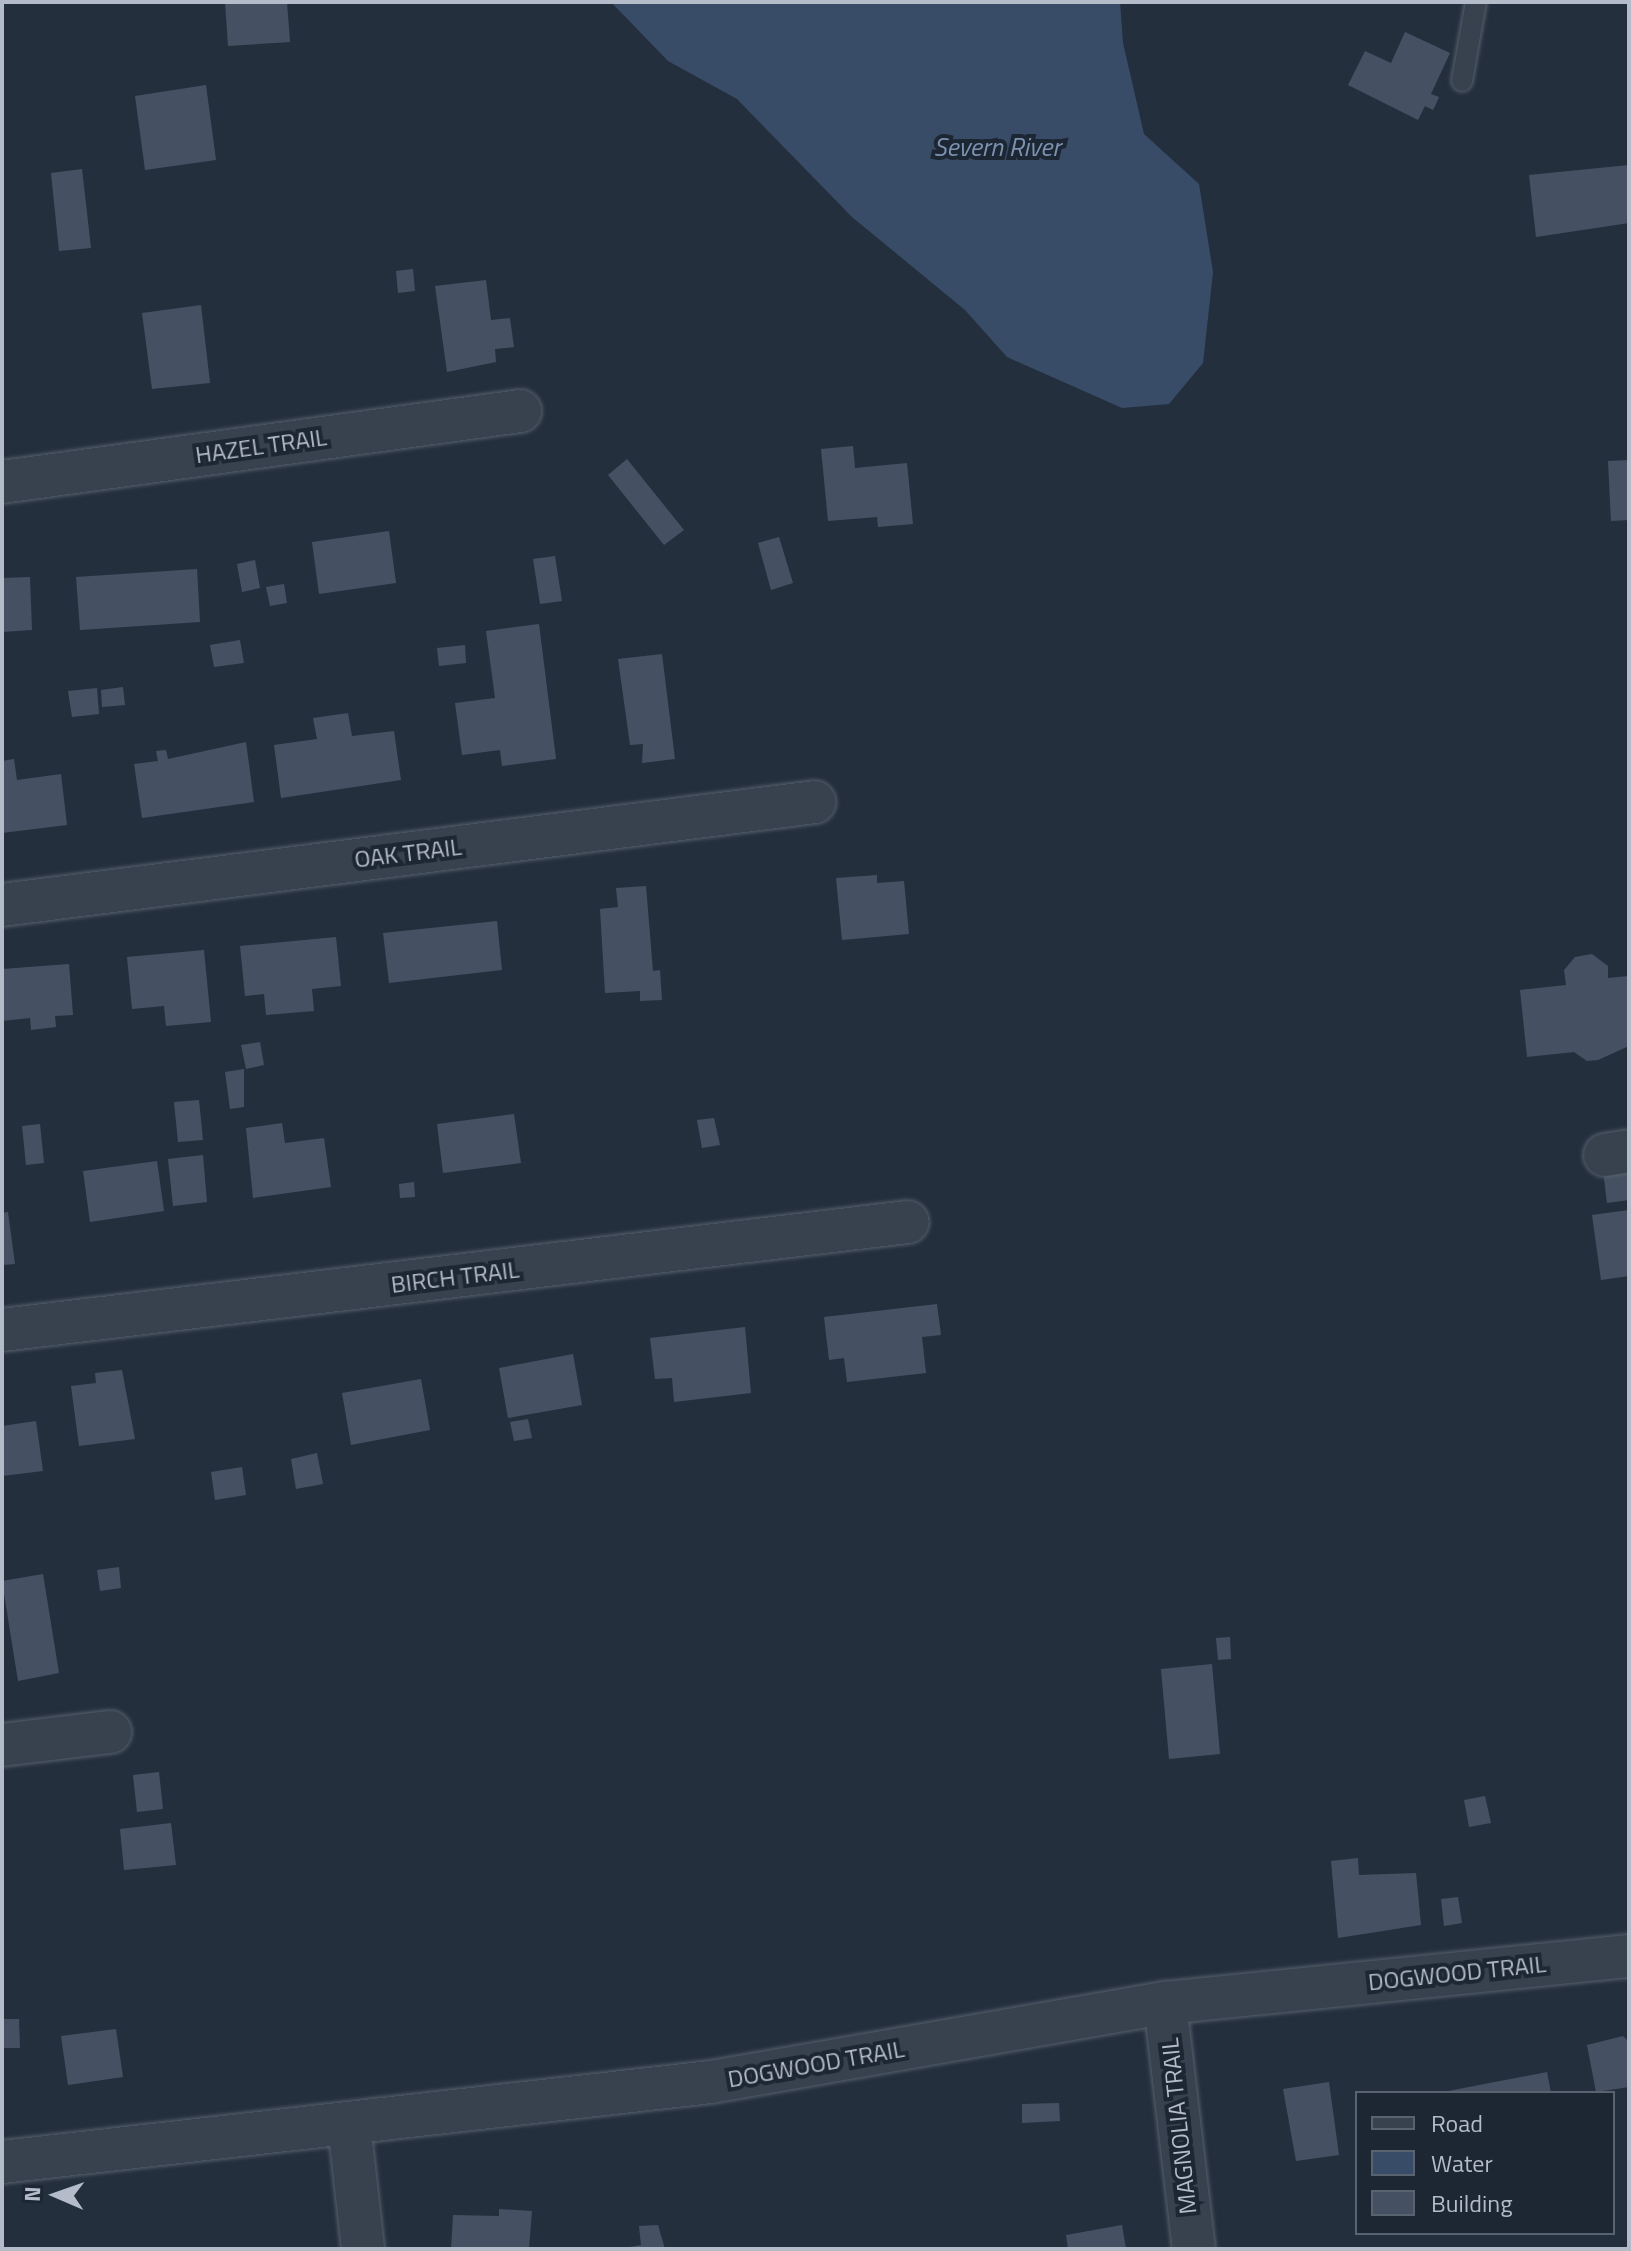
<!DOCTYPE html>
<html>
<head>
<meta charset="utf-8">
<style>
  body { margin:0 }
  #map { position:relative; width:1631px; height:2251px; overflow:hidden; background:#242f3e; font-family:"Titillium Web",sans-serif }
  div>[style] { position:absolute }
  .water>* { inset:0; background:#394c67 }
  .building>* { inset:0; background:#455162 }
  .roads { filter:drop-shadow(0 0 2px #565f6c) drop-shadow(0 0 2px #565f6c) }
  .lane>* { height:20px; margin:-10px; padding:0 10px; transform-origin:10px; border-radius:10px; background:#38414e }
  .street>* { height:42px; margin:-21px; padding:0 21px; transform-origin:21px; border-radius:21px; background:#38414e }
  span { translate:-50% -50%; white-space:nowrap; text-align:center; line-height:1.15; -webkit-text-stroke:8px #1d2633; paint-order:stroke }
  .street-label { font-size:24px; color:#b4bcc9 }
  .water-label { font-size:26px; color:#7c92b1; font-style:italic }
  .frame { position:absolute; inset:0; border:4px solid #b4bcc9; pointer-events:none }
  .legend { position:absolute; left:1355px; top:2091px; width:260px; height:144px; box-sizing:border-box; background:#1d2633; border:2px solid #59626f; margin:0; padding:10px 14px; list-style:none; font-size:24px; color:#b4bcc9 }
  .legend li { display:flex; align-items:center; gap:16px; height:40px }
  .legend b { width:40px; border:2px solid #59626f }
  .north { position:absolute; left:16px; top:2155px; width:80px; height:80px; -webkit-text-stroke:6px #1d2633; paint-order:stroke; rotate:272deg; font-size:22px; font-weight:700; line-height:32px; text-align:center; color:#b4bcc9 }
  .north::after { content:''; display:block; margin:auto; width:28px; height:36px; background:#b4bcc9; clip-path:polygon(50% 0,100% 100%,50% 72%,0 100%) }
</style>
</head>
<body>
<div id="map">
  <div class="water">
    <i style="clip-path:polygon(611px 2px,1120px 2px,1123px 43px,1144px 134px,1199px 184px,1213px 272px,1203px 363px,1169px 404px,1122px 408px,1007px 357px,965px 310px,852px 217px,737px 99px,668px 61px)"></i>
  </div>
  <div class="building">
    <i style="clip-path:polygon(225px 2px,287px 2px,290px 42px,228px 46px)"></i>
    <i style="clip-path:polygon(1405px 32px,1450px 53px,1431px 94px,1439px 97px,1436px 104px,1433px 110px,1425px 106px,1418px 120px,1348px 85px,1365px 51px,1391px 63px)"></i>
    <i style="clip-path:polygon(206px 85px,216px 160px,145px 170px,135px 96px)"></i>
    <i style="clip-path:polygon(1629px 165px,1629px 223px,1536px 237px,1529px 175px)"></i>
    <i style="clip-path:polygon(82px 169px,91px 248px,59px 251px,51px 173px)"></i>
    <i style="clip-path:polygon(413px 269px,415px 291px,398px 293px,396px 271px)"></i>
    <i style="clip-path:polygon(486px 280px,491px 320px,510px 318px,514px 347px,495px 349px,496px 362px,447px 372px,435px 286px)"></i>
    <i style="clip-path:polygon(201px 305px,210px 383px,152px 389px,142px 313px)"></i>
    <i style="clip-path:polygon(853px 446px,855px 468px,907px 463px,913px 524px,878px 527px,877px 517px,828px 521px,821px 449px)"></i>
    <i style="clip-path:polygon(627px 459px,684px 530px,664px 545px,608px 475px)"></i>
    <i style="clip-path:polygon(1629px 460px,1629px 520px,1611px 521px,1608px 461px)"></i>
    <i style="clip-path:polygon(389px 531px,396px 583px,319px 594px,312px 542px)"></i>
    <i style="clip-path:polygon(779px 537px,793px 583px,771px 590px,758px 543px)"></i>
    <i style="clip-path:polygon(555px 556px,562px 601px,540px 604px,533px 559px)"></i>
    <i style="clip-path:polygon(255px 560px,260px 588px,242px 592px,237px 564px)"></i>
    <i style="clip-path:polygon(197px 569px,200px 622px,80px 630px,76px 577px)"></i>
    <i style="clip-path:polygon(30px 577px,32px 630px,2px 632px,2px 578px)"></i>
    <i style="clip-path:polygon(284px 584px,287px 603px,270px 606px,266px 587px)"></i>
    <i style="clip-path:polygon(539px 624px,556px 759px,502px 766px,500px 750px,462px 755px,455px 703px,495px 698px,486px 631px)"></i>
    <i style="clip-path:polygon(240px 640px,244px 663px,214px 667px,210px 645px)"></i>
    <i style="clip-path:polygon(465px 645px,466px 663px,439px 666px,437px 648px)"></i>
    <i style="clip-path:polygon(662px 654px,675px 759px,642px 763px,643px 744px,630px 745px,618px 659px)"></i>
    <i style="clip-path:polygon(123px 687px,125px 705px,102px 707px,101px 690px)"></i>
    <i style="clip-path:polygon(97px 688px,99px 714px,72px 717px,68px 691px)"></i>
    <i style="clip-path:polygon(348px 713px,352px 736px,394px 731px,401px 780px,281px 798px,274px 745px,317px 739px,313px 718px)"></i>
    <i style="clip-path:polygon(246px 742px,254px 802px,142px 818px,134px 764px,158px 761px,156px 751px,166px 750px,168px 759px)"></i>
    <i style="clip-path:polygon(14px 759px,17px 780px,61px 774px,67px 825px,2px 833px,2px 761px)"></i>
    <i style="clip-path:polygon(877px 875px,877px 883px,904px 881px,909px 934px,842px 940px,836px 878px)"></i>
    <i style="clip-path:polygon(646px 886px,653px 971px,660px 970px,662px 1000px,640px 1001px,640px 991px,605px 993px,600px 909px,618px 907px,616px 888px)"></i>
    <i style="clip-path:polygon(497px 921px,502px 970px,389px 983px,383px 933px)"></i>
    <i style="clip-path:polygon(336px 937px,341px 986px,312px 989px,314px 1011px,266px 1015px,264px 994px,245px 996px,240px 946px)"></i>
    <i style="clip-path:polygon(204px 950px,211px 1022px,166px 1026px,164px 1006px,132px 1009px,127px 957px)"></i>
    <i style="clip-path:polygon(1592px 954px,1608px 966px,1608px 978px,1629px 976px,1629px 1046px,1598px 1060px,1587px 1061px,1574px 1052px,1527px 1057px,1520px 990px,1566px 985px,1564px 970px,1575px 957px)"></i>
    <i style="clip-path:polygon(69px 964px,73px 1015px,55px 1016px,56px 1027px,31px 1030px,30px 1018px,2px 1021px,2px 969px)"></i>
    <i style="clip-path:polygon(260px 1042px,264px 1065px,246px 1069px,241px 1045px)"></i>
    <i style="clip-path:polygon(244px 1069px,244px 1107px,230px 1109px,225px 1072px)"></i>
    <i style="clip-path:polygon(199px 1100px,203px 1140px,178px 1142px,174px 1102px)"></i>
    <i style="clip-path:polygon(514px 1114px,521px 1163px,443px 1173px,437px 1124px)"></i>
    <i style="clip-path:polygon(714px 1118px,720px 1145px,702px 1148px,697px 1120px)"></i>
    <i style="clip-path:polygon(282px 1123px,285px 1143px,324px 1138px,331px 1187px,253px 1198px,246px 1128px)"></i>
    <i style="clip-path:polygon(40px 1124px,44px 1163px,26px 1165px,22px 1126px)"></i>
    <i style="clip-path:polygon(203px 1155px,207px 1202px,173px 1206px,168px 1159px)"></i>
    <i style="clip-path:polygon(1629px 1159px,1629px 1200px,1607px 1203px,1602px 1162px)"></i>
    <i style="clip-path:polygon(157px 1161px,164px 1211px,90px 1222px,83px 1171px)"></i>
    <i style="clip-path:polygon(414px 1182px,415px 1197px,400px 1198px,399px 1184px)"></i>
    <i style="clip-path:polygon(1629px 1210px,1629px 1276px,1601px 1280px,1592px 1215px)"></i>
    <i style="clip-path:polygon(8px 1212px,15px 1264px,2px 1265px,2px 1213px)"></i>
    <i style="clip-path:polygon(937px 1304px,941px 1335px,922px 1337px,926px 1373px,847px 1382px,844px 1358px,829px 1360px,824px 1317px)"></i>
    <i style="clip-path:polygon(745px 1327px,751px 1393px,674px 1402px,672px 1378px,655px 1379px,650px 1338px)"></i>
    <i style="clip-path:polygon(573px 1354px,582px 1405px,508px 1418px,499px 1368px)"></i>
    <i style="clip-path:polygon(122px 1370px,135px 1439px,79px 1446px,71px 1386px,96px 1383px,95px 1373px)"></i>
    <i style="clip-path:polygon(421px 1379px,430px 1430px,351px 1445px,342px 1393px)"></i>
    <i style="clip-path:polygon(528px 1419px,532px 1438px,514px 1441px,510px 1422px)"></i>
    <i style="clip-path:polygon(36px 1421px,43px 1471px,2px 1476px,2px 1426px)"></i>
    <i style="clip-path:polygon(317px 1453px,323px 1484px,296px 1489px,291px 1459px)"></i>
    <i style="clip-path:polygon(242px 1467px,246px 1495px,215px 1500px,211px 1472px)"></i>
    <i style="clip-path:polygon(119px 1567px,121px 1588px,100px 1591px,97px 1570px)"></i>
    <i style="clip-path:polygon(43px 1574px,59px 1673px,18px 1681px,2px 1581px)"></i>
    <i style="clip-path:polygon(1230px 1637px,1231px 1659px,1218px 1660px,1216px 1638px)"></i>
    <i style="clip-path:polygon(1212px 1664px,1220px 1754px,1169px 1759px,1161px 1669px)"></i>
    <i style="clip-path:polygon(159px 1772px,163px 1809px,137px 1812px,133px 1775px)"></i>
    <i style="clip-path:polygon(1485px 1796px,1491px 1823px,1469px 1827px,1464px 1800px)"></i>
    <i style="clip-path:polygon(171px 1823px,176px 1865px,124px 1870px,120px 1829px)"></i>
    <i style="clip-path:polygon(1358px 1858px,1359px 1875px,1416px 1873px,1421px 1925px,1338px 1938px,1331px 1861px)"></i>
    <i style="clip-path:polygon(1458px 1897px,1462px 1923px,1444px 1926px,1441px 1899px)"></i>
    <i style="clip-path:polygon(3px 2019px,19px 2019px,20px 2048px,3px 2048px)"></i>
    <i style="clip-path:polygon(116px 2029px,123px 2077px,68px 2085px,61px 2036px)"></i>
    <i style="clip-path:polygon(1623px 2036px,1629px 2042px,1629px 2087px,1596px 2092px,1587px 2045px)"></i>
    <i style="clip-path:polygon(1547px 2072px,1551px 2093px,1443px 2093px,1443px 2092px)"></i>
    <i style="clip-path:polygon(1329px 2082px,1339px 2155px,1296px 2161px,1283px 2089px)"></i>
    <i style="clip-path:polygon(1059px 2103px,1060px 2121px,1022px 2123px,1022px 2104px)"></i>
    <i style="clip-path:polygon(499px 2209px,532px 2211px,529px 2249px,451px 2249px,453px 2215px,499px 2216px)"></i>
    <i style="clip-path:polygon(658px 2225px,665px 2249px,618px 2249px,641px 2245px,639px 2226px)"></i>
    <i style="clip-path:polygon(1122px 2225px,1126px 2249px,1068px 2249px,1066px 2235px)"></i>
  </div>
  <div class="roads">
    <div class="lane">
      <i style="left:1462px;top:81px;width:80px;rotate:-80deg"></i>
    </div>
    <div class="street">
      <i style="left:2px;top:482px;width:523px;rotate:-7.8deg"></i>
      <i style="left:2px;top:905px;width:819px;rotate:-7.22deg"></i>
      <i style="left:1605px;top:1155px;width:24px;rotate:-9deg"></i>
      <i style="left:2px;top:1330px;width:912px;rotate:-6.8deg"></i>
      <i style="left:2px;top:1745px;width:109px;rotate:-6.9deg"></i>
      <i style="left:1165px;top:2003px;width:248px;rotate:83.3deg"></i>
      <i style="left:349px;top:2124px;width:126px;rotate:83.6deg"></i>
      <i style="left:2px;top:2162px;width:713px;rotate:-6.44deg"></i>
      <i style="left:711px;top:2082px;width:461px;rotate:-9.9deg"></i>
      <i style="left:1165px;top:2003px;width:466px;rotate:-5.8deg"></i>
    </div>
  </div>
  <div class="street-label">
    <span style="left:261px;top:446px;rotate:-8deg">HAZEL TRAIL</span>
    <span style="left:408px;top:853px;rotate:-7deg">OAK TRAIL</span>
    <span style="left:455px;top:1277px;rotate:-7deg">BIRCH TRAIL</span>
    <span style="left:1457px;top:1973px;rotate:-6deg">DOGWOOD TRAIL</span>
    <span style="left:816px;top:2064px;rotate:-10deg">DOGWOOD TRAIL</span>
    <span style="left:1179px;top:2126px;rotate:-96deg">MAGNOLIA TRAIL</span>
  </div>
  <div class="water-label">
    <span style="left:997px;top:147px">Severn River</span>
  </div>
  <div class="frame"></div>
  <ul class="legend">
  <li><b style="height:10px;background:#38414e"></b>Road</li>
  <li><b style="height:22px;background:#394c67"></b>Water</li>
  <li><b style="height:22px;background:#455162"></b>Building</li>
  </ul>
  <div class="north">N</div>
</div>
</body>
</html>
